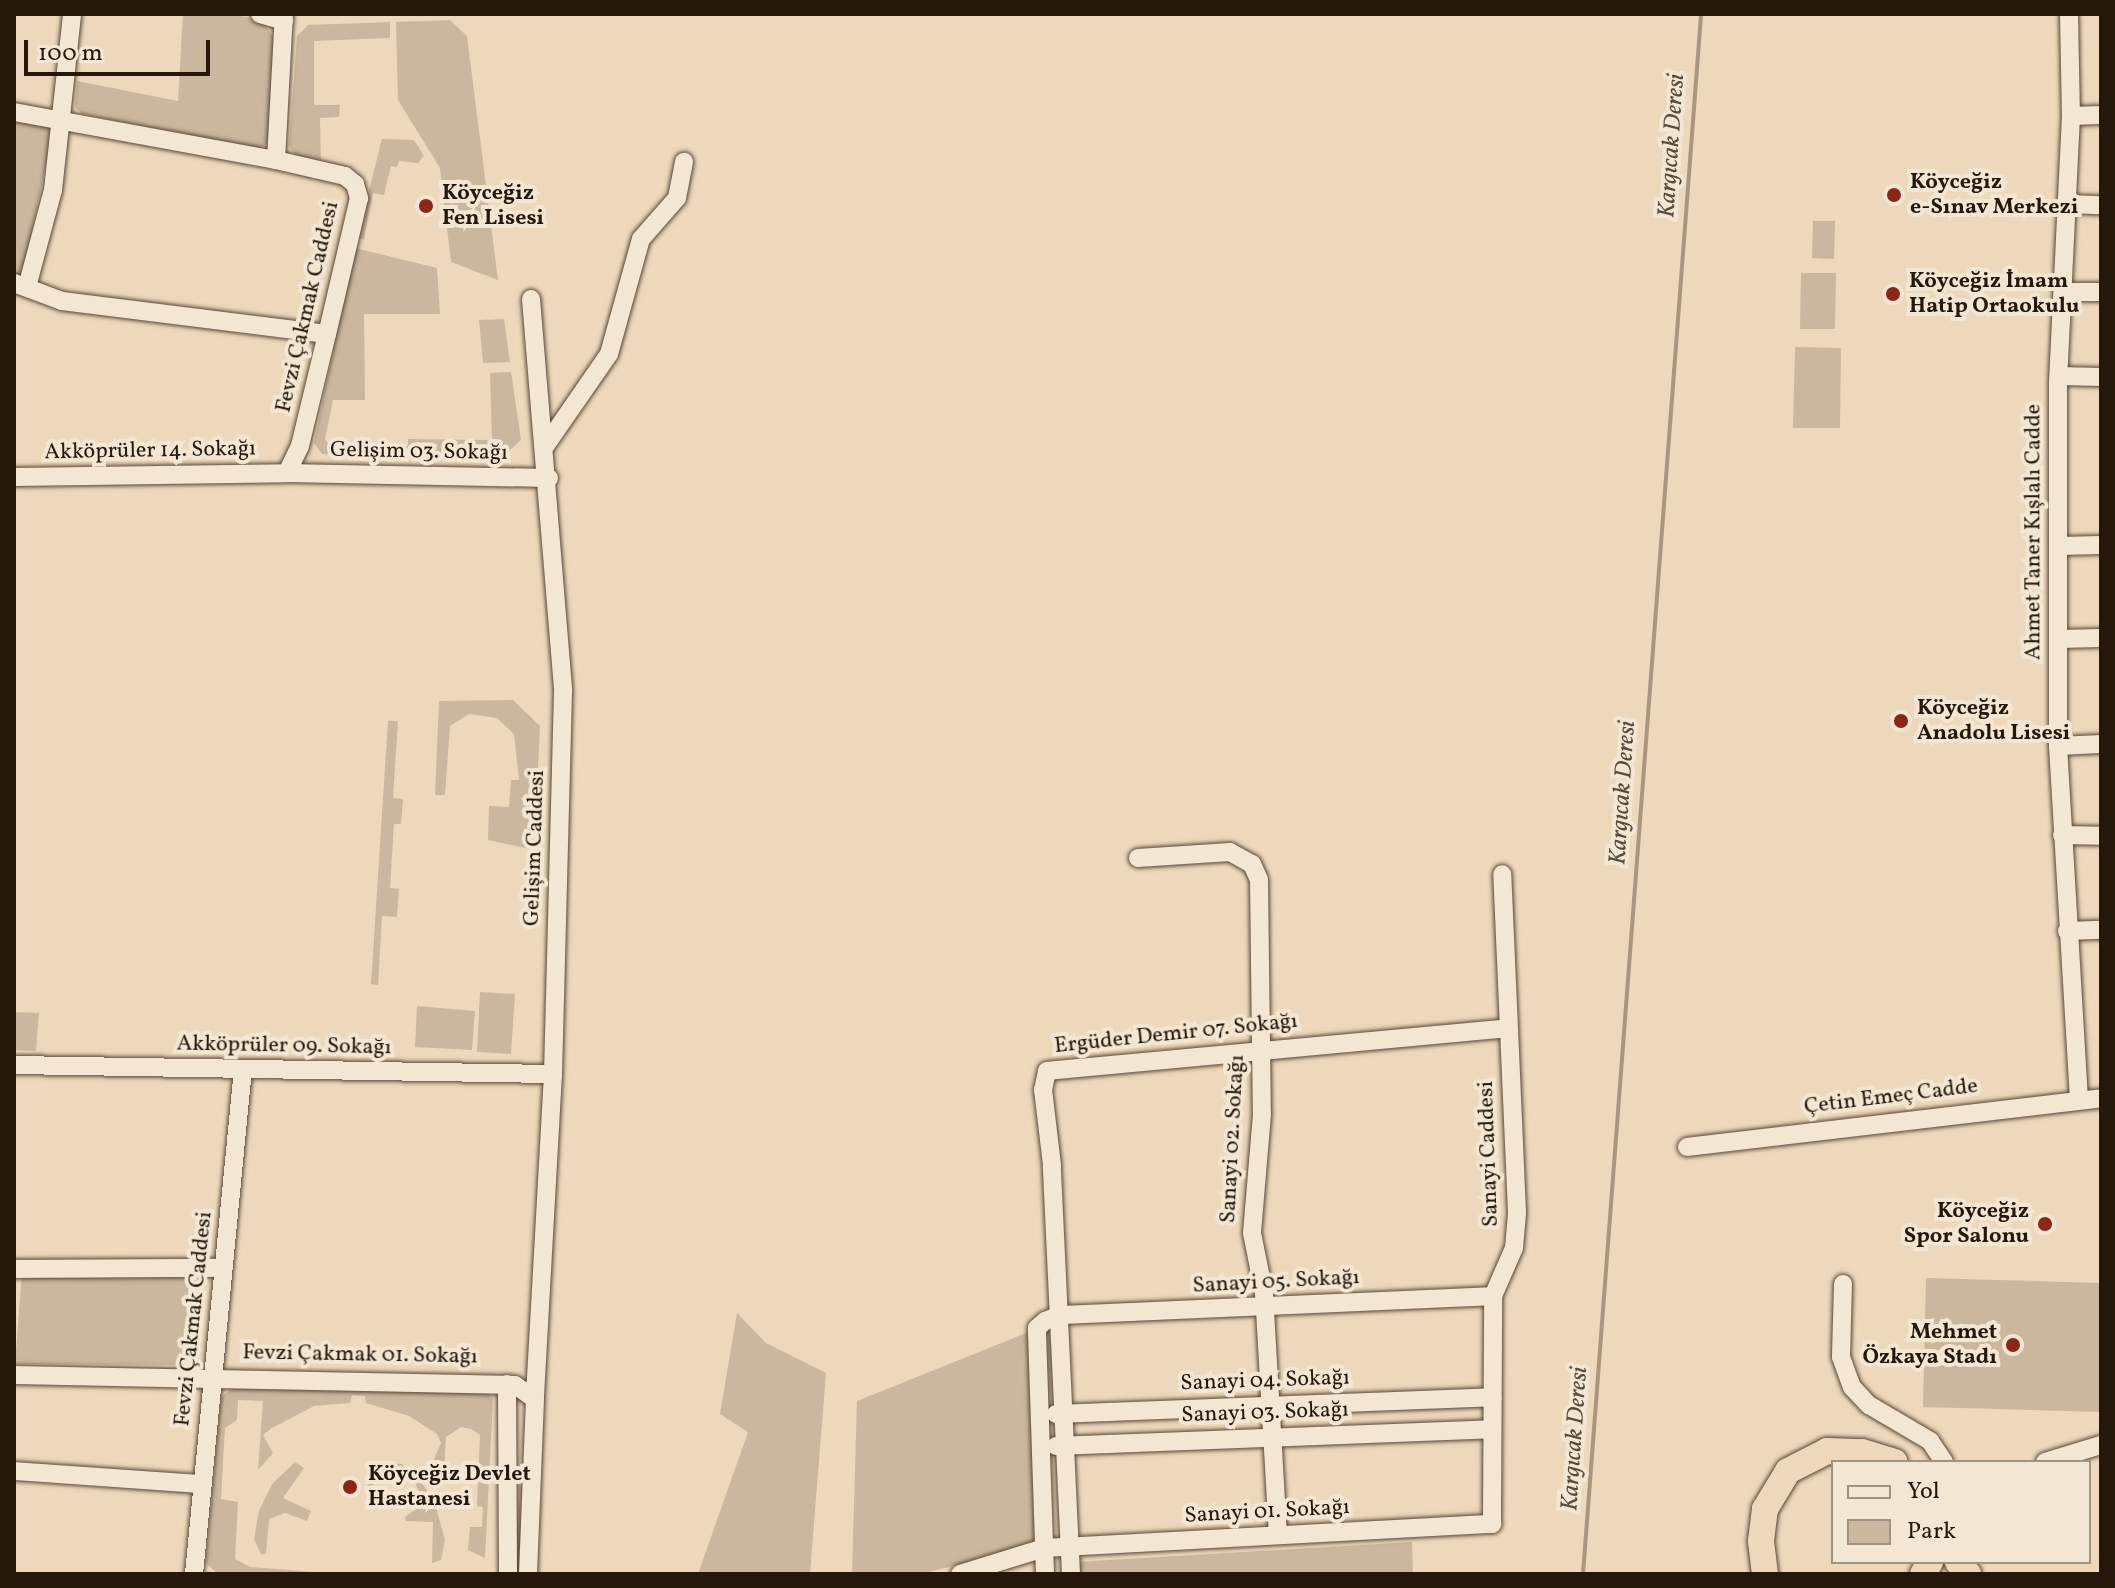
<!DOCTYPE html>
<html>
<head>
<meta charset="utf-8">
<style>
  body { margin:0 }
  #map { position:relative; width:2115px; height:1588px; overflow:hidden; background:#edd8bb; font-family:Vollkorn,serif }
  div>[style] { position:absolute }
  .green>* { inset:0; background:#cbb79d }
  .stream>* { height:4px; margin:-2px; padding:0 2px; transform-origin:2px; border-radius:2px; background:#a9967f }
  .roads { filter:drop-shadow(0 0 2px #584737) drop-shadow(0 0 2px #584737) }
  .minor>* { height:18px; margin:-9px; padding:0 9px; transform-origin:9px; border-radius:9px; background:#f3e6d3 }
  .highway>* { height:26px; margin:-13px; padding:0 13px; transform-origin:13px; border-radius:13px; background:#edd8bb }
  .dots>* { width:22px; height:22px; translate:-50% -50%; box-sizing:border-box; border:4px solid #f3e6d3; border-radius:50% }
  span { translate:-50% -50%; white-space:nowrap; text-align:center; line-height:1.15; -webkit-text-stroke:8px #f3e6d3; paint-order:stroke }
  .poi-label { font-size:22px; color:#26170b; font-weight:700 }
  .left { translate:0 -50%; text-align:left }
  .right { translate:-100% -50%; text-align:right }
  .street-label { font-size:22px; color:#26170b }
  .water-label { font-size:24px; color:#5a4a39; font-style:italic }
  .frame { position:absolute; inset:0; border:16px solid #26170b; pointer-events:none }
  .legend { position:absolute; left:1831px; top:1460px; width:260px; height:104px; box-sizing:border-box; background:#f3e6d3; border:2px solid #a19383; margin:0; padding:10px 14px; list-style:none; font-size:24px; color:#26170b }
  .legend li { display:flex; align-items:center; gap:16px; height:40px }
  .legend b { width:40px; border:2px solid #a19383 }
  .scale { position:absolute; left:24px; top:40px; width:186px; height:36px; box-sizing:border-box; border:4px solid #26170b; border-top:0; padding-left:10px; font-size:24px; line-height:28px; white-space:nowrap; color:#26170b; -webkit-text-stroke:6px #f3e6d3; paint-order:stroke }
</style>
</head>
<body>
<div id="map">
  <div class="green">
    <i style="clip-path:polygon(183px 14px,234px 14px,263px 22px,276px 41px,268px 143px,258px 149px,82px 114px,75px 107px,77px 81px,178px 101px)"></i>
    <i style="clip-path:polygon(450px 20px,467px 36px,498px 280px,451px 262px,440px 168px,398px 100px,396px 22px)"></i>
    <i style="clip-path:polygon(390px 22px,390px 38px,314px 41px,314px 105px,340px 105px,339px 117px,320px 118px,321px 163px,296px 157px,289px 146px,297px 36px,308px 25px)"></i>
    <i style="clip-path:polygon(14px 120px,54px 126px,22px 278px,14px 277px)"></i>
    <i style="clip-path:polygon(382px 139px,414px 140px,424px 156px,418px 163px,399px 161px,397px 167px,391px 166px,384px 195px,373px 193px,364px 239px,357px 238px)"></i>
    <i style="clip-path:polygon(1813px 221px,1835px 221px,1834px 259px,1812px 258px)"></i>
    <i style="clip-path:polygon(355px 248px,437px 268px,440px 314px,364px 314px,365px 400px,333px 400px,325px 439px,329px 445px,358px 447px,359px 455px,322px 454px,314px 443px)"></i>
    <i style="clip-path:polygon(1801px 273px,1836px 273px,1835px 329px,1800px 329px)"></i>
    <i style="clip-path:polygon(504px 319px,510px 362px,483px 363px,479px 320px)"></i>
    <i style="clip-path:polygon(1795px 347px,1841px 348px,1840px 428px,1793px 428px)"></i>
    <i style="clip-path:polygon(511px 372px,521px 440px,507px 453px,374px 455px,376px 447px,408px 446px,408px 439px,492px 440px,490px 373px)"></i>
    <i style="clip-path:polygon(513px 700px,540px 726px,534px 850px,488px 840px,489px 806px,509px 807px,511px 780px,519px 780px,514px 734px,497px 718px,469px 714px,450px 726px,445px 795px,435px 795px,439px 701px)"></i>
    <i style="clip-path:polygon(388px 721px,398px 721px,393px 798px,403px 799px,401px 824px,394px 824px,390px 888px,399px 889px,397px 917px,382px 916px,378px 985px,371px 984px)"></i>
    <i style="clip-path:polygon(480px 992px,515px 994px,511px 1054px,477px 1052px)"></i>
    <i style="clip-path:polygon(417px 1006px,475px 1011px,472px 1050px,415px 1047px)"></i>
    <i style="clip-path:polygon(14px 1012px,39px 1013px,36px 1051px,14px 1050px)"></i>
    <i style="clip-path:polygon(22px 1272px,197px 1275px,204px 1283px,198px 1352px,178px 1365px,15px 1364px)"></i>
    <i style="clip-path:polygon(1926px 1278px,2101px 1283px,2101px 1412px,1923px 1407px)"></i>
    <i style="clip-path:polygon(737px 1313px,766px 1343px,826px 1373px,810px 1574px,698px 1574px,748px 1432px,720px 1414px)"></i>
    <i style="clip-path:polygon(1031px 1331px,1035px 1546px,920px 1574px,852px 1574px,857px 1401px)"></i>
    <i style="clip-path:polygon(239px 1384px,485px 1391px,493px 1398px,485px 1558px,468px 1550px,470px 1527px,482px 1527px,483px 1507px,477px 1506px,480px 1435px,471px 1429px,461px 1427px,446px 1437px,444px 1475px,434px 1459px,441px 1443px,437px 1434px,409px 1416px,366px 1403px,365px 1396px,352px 1395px,350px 1403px,314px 1406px,272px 1428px,263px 1435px,273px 1453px,258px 1470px,263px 1401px,238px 1400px,237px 1420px,225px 1428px,221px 1499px,238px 1502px,235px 1559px,250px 1567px,340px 1574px,218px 1574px,206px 1563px,221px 1397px)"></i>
    <i style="clip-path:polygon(295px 1462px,304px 1468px,283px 1498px,311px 1511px,307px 1521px,285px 1513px,269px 1519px,266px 1554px,261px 1554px,254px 1539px,259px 1511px,272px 1484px)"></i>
    <i style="clip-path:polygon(390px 1463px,402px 1464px,415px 1474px,434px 1500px,445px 1540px,441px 1560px,432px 1563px,433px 1522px,406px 1521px,405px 1517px,425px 1503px,410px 1473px,365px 1487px,383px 1476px)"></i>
    <i style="clip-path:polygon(1412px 1542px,1413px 1574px,1079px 1574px,1077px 1562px)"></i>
  </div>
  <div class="stream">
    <i style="left:1583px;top:1574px;width:1564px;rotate:-85.67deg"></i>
  </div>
  <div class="roads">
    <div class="minor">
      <i style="left:260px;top:14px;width:25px;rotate:16deg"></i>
      <i style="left:2069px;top:14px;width:102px;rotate:88.9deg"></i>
      <i style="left:2071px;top:116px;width:269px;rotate:92.8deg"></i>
      <i style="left:2058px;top:385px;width:361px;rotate:90deg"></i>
      <i style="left:2058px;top:746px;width:353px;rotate:86.6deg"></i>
      <i style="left:14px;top:112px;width:266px;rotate:10.4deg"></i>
      <i style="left:276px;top:160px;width:71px;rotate:13.1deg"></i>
      <i style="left:345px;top:176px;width:13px;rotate:39deg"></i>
      <i style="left:355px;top:184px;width:15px;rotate:74deg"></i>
      <i style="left:359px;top:198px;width:140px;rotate:103.2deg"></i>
      <i style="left:327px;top:334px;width:115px;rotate:103.6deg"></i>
      <i style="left:300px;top:446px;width:30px;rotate:116deg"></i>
      <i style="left:2071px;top:116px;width:30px;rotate:-2deg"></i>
      <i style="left:276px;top:160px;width:146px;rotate:-86.9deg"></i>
      <i style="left:2067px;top:204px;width:34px;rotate:2deg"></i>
      <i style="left:14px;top:283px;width:51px;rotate:20.6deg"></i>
      <i style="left:62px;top:301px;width:267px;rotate:7.1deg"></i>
      <i style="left:27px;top:287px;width:100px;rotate:-75deg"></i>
      <i style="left:53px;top:190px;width:177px;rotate:-83.8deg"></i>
      <i style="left:2063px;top:292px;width:38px"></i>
      <i style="left:531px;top:299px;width:394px;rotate:85.3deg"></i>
      <i style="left:563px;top:692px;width:382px;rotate:91.5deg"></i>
      <i style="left:553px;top:1074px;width:325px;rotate:93.2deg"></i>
      <i style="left:2059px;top:376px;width:42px;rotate:1.4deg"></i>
      <i style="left:546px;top:445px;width:111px;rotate:-55.3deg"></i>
      <i style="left:609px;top:354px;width:119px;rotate:-74.5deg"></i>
      <i style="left:641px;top:239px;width:55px;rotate:-48.7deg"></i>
      <i style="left:677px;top:198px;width:37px;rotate:-79deg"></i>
      <i style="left:14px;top:477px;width:273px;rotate:-0.8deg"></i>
      <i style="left:287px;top:473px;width:262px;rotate:1.1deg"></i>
      <i style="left:2058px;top:546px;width:43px;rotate:-1.3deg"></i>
      <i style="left:2058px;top:639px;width:43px;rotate:-1.3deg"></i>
      <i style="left:2058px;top:746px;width:43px;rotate:-2.7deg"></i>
      <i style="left:2062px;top:835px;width:39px;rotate:1deg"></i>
      <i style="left:1138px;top:858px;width:92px;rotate:-3.7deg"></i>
      <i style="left:1230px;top:852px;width:25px;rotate:29deg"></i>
      <i style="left:1252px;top:864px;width:17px;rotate:66deg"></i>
      <i style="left:1259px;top:880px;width:234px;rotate:89.3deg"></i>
      <i style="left:1262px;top:1114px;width:119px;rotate:94.8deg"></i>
      <i style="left:1252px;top:1233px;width:61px;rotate:78.7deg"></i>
      <i style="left:1264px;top:1293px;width:242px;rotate:86.7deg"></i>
      <i style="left:2067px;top:931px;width:34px;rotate:-2deg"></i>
      <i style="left:14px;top:1065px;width:539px;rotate:0.96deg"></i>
      <i style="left:1687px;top:1147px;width:417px;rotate:-6.7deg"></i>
      <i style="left:14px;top:1269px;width:209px;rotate:-0.3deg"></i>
      <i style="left:1843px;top:1284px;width:73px;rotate:91.6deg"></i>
      <i style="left:1841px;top:1357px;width:32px;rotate:70deg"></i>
      <i style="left:1852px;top:1387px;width:25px;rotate:47deg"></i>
      <i style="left:1869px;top:1405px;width:71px;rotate:30.5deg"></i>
      <i style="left:1930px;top:1441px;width:25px;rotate:56deg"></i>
      <i style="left:14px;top:1375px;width:501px;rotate:1.14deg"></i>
      <i style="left:515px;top:1385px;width:24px;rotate:35deg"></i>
      <i style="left:535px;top:1399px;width:175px;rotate:92.3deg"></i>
      <i style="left:507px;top:1384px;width:190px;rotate:89.7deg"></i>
      <i style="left:1056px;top:1414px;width:437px;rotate:-2.2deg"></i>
      <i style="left:1056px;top:1446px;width:436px;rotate:-2.2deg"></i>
      <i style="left:2045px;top:1462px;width:59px;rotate:-16.9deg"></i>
      <i style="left:14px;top:1471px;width:188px;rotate:4deg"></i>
      <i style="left:194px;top:1574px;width:507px;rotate:-84.46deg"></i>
      <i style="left:960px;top:1574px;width:88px;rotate:-17.2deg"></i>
      <i style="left:1044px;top:1548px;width:449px;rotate:-3.1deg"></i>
      <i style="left:1492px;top:1524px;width:228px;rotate:-89.7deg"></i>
      <i style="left:1493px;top:1296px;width:52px;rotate:-66.4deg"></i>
      <i style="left:1514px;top:1248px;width:36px;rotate:-85deg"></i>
      <i style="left:1517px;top:1212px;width:338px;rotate:-92.5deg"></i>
      <i style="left:1045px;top:1574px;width:246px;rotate:-91.9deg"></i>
      <i style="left:1037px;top:1328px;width:11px;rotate:-41deg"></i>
      <i style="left:1045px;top:1321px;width:16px;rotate:-22deg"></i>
      <i style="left:1060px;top:1315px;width:433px;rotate:-2.5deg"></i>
      <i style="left:1071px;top:1574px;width:409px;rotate:-92.7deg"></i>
      <i style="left:1052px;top:1165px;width:76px;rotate:-96.8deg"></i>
      <i style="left:1043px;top:1090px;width:19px;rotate:-78deg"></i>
      <i style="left:1047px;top:1071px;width:463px;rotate:-5.3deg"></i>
    </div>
    <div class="highway">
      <i style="left:1958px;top:1562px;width:16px;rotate:50deg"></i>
      <i style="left:1765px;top:1574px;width:33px;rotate:-97deg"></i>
      <i style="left:1761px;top:1541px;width:32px;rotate:-83deg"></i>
      <i style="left:1765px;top:1509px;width:44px;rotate:-58.8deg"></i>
      <i style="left:1788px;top:1471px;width:44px;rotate:-27.1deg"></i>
      <i style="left:1827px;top:1451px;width:35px;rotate:2deg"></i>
      <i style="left:1862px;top:1452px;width:34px;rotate:17deg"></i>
      <i style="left:1923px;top:1574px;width:14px;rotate:-60deg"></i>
    </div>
  </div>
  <div class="dots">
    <i style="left:1894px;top:195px;background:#8f2418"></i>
    <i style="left:426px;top:206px;background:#8f2418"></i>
    <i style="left:1893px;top:294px;background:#8f2418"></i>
    <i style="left:1901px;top:721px;background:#8f2418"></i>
    <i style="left:2045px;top:1224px;background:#8f2418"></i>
    <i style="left:2013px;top:1345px;background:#8f2418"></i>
    <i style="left:350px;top:1487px;background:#8f2418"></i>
  </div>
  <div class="poi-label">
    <span class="left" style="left:1910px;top:195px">Köyceğiz<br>e-Sınav Merkezi</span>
    <span class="left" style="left:442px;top:206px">Köyceğiz<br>Fen Lisesi</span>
    <span class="left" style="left:1909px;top:294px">Köyceğiz İmam<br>Hatip Ortaokulu</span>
    <span class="left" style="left:1917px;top:721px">Köyceğiz<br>Anadolu Lisesi</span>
    <span class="right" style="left:2029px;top:1224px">Köyceğiz<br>Spor Salonu</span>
    <span class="right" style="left:1997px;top:1345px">Mehmet<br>Özkaya Stadı</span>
    <span class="left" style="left:368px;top:1487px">Köyceğiz Devlet<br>Hastanesi</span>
  </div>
  <div class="street-label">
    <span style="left:308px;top:307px;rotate:-77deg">Fevzi Çakmak Caddesi</span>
    <span style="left:150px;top:451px;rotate:-1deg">Akköprüler 14. Sokağı</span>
    <span style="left:419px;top:452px;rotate:1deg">Gelişim 03. Sokağı</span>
    <span style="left:2034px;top:532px;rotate:-90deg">Ahmet Taner Kışlalı Cadde</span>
    <span style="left:535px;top:848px;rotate:-88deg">Gelişim Caddesi</span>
    <span style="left:1176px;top:1034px;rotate:-6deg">Ergüder Demir 07. Sokağı</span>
    <span style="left:284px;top:1046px;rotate:1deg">Akköprüler 09. Sokağı</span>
    <span style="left:1891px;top:1097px;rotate:-7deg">Çetin Emeç Cadde</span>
    <span style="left:1233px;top:1139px;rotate:-87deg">Sanayi 02. Sokağı</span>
    <span style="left:1489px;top:1154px;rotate:-92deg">Sanayi Caddesi</span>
    <span style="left:1276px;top:1282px;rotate:-3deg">Sanayi 05. Sokağı</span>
    <span style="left:194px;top:1319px;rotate:-84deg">Fevzi Çakmak Caddesi</span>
    <span style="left:360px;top:1355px;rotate:1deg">Fevzi Çakmak 01. Sokağı</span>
    <span style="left:1265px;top:1381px;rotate:-2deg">Sanayi 04. Sokağı</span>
    <span style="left:1265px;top:1413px;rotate:-2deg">Sanayi 03. Sokağı</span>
    <span style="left:1267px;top:1512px;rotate:-3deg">Sanayi 01. Sokağı</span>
  </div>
  <div class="water-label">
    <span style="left:1673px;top:146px;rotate:-86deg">Kargıcak Deresi</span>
    <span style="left:1624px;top:793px;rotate:-86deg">Kargıcak Deresi</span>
    <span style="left:1576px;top:1439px;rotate:-86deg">Kargıcak Deresi</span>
  </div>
  <div class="frame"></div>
  <ul class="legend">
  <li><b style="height:10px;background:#f3e6d3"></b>Yol</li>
  <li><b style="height:22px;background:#cbb79d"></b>Park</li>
  </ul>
  <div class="scale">100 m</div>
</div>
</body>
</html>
